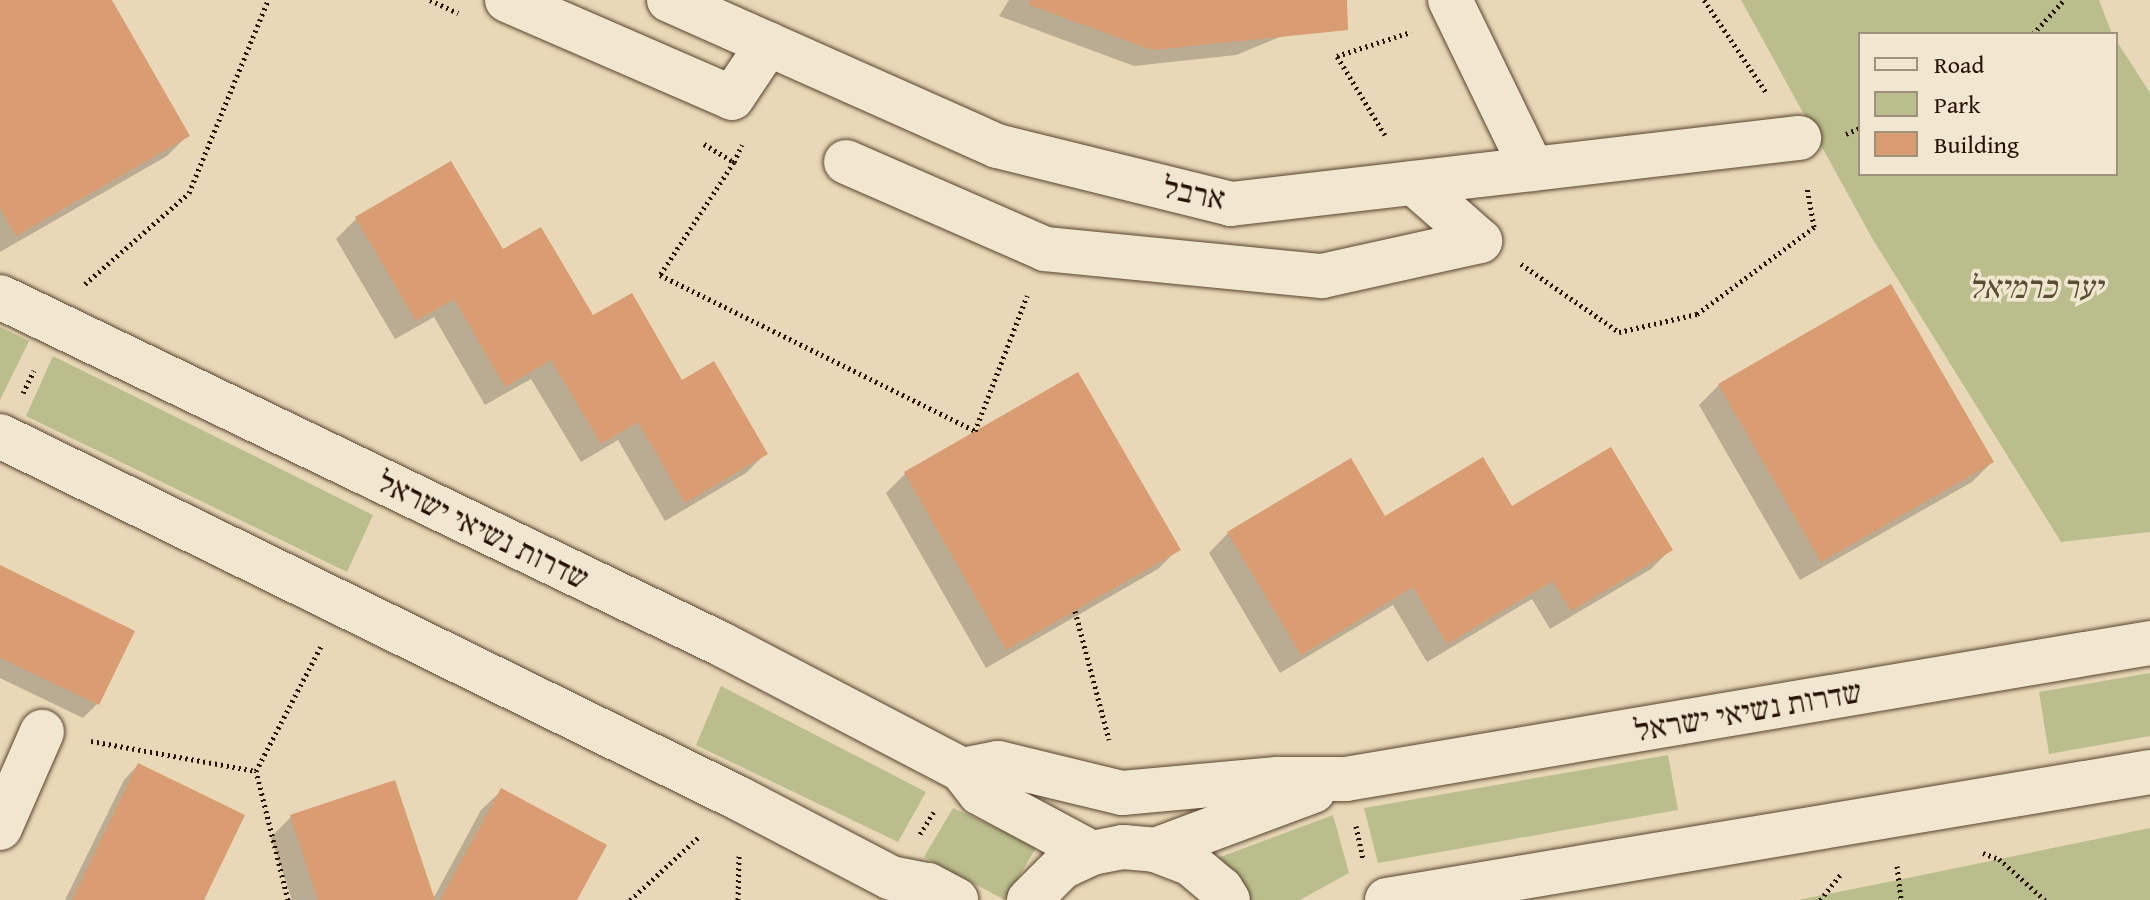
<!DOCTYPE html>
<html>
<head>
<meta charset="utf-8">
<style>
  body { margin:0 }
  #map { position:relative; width:2150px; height:900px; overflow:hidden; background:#e9d8b7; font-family:"Gentium Book Plus","Frank Ruhl Libre",serif }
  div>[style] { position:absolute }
  .green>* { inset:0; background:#babe8c }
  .shadow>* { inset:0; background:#0003 }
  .building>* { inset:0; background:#da9c72 }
  .path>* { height:5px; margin-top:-2.5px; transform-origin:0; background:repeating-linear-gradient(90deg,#271101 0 2px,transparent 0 6px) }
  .roads { filter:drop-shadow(0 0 2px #58432e) drop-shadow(0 0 2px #58432e) }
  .street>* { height:44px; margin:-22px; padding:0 22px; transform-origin:22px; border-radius:22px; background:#f1e6d0 }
  .secondary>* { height:44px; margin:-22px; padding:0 22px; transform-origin:22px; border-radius:22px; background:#f1e6d0 }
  span { translate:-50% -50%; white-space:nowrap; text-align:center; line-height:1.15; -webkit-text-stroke:7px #f1e6d0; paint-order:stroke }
  .street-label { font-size:32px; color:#271101 }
  .park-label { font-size:32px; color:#5a4e32; font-style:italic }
  .legend { position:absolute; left:1858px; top:32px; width:260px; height:144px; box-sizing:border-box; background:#f1e6d0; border:2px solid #a0917d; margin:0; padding:10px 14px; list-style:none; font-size:24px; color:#271101 }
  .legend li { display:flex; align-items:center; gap:16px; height:40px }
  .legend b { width:40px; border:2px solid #a0917d }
</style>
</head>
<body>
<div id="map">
  <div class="green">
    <i style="clip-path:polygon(1741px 0,2099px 0,2112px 34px,1860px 34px,1860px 174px,2116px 174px,2116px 40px,2150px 93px,2150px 532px,2061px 542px,1872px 238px)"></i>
    <i style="clip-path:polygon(0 327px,29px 341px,0 400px)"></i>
    <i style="clip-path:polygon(53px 356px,373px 515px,347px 572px,26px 416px)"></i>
    <i style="clip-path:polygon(2150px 673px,2150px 736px,2049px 754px,2039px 692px)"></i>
    <i style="clip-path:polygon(721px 686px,926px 792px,898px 842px,696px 745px)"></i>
    <i style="clip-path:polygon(1668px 755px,1678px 810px,1378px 863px,1364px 808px)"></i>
    <i style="clip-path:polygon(953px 808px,1037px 846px,1005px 900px,924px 857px)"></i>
    <i style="clip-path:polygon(1333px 815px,1349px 873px,1300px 900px,1249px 900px,1215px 859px)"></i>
    <i style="clip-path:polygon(2150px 828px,2150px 900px,1798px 900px,1898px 880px)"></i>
  </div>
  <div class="shadow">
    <i style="clip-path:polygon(18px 0,109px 0,187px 136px,167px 156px,0 252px,0 11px)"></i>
    <i style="clip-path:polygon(1009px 0,1344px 0,1324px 19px,1236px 55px,1134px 66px,999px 16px)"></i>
    <i style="clip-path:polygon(451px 164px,503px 251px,681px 383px,765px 454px,746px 473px,665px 521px,618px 440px,581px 462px,531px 379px,485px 405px,434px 317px,395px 339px,336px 239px,356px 219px)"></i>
    <i style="clip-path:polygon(1719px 385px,1992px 462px,1972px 482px,1800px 580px,1699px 405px)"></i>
    <i style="clip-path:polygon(906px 473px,1178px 549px,1158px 569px,986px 668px,886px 493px)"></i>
    <i style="clip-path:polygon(1511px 508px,1671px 549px,1651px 569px,1550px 629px,1532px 599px,1427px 662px,1393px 605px,1280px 673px,1209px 553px,1228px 533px)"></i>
    <i style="clip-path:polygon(0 567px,132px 632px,97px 704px,83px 718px,0 678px)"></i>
    <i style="clip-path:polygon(138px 765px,202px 900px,65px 900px,124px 780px)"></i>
    <i style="clip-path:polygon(501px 791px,575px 900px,292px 900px,271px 837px,291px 817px,433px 899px,481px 810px)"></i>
  </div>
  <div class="building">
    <i style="clip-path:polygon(0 0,112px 0,190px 136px,16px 236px,0 208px)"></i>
    <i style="clip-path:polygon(1030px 0,1347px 0,1348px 30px,1152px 50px,1029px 5px)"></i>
    <i style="clip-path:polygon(451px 161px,503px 249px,541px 227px,593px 315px,632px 293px,682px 380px,714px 361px,768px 454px,685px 503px,638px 422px,601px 444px,551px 360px,505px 387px,454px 299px,416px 321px,355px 217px)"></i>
    <i style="clip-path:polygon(1891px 284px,1994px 462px,1821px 562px,1718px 384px)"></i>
    <i style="clip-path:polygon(1078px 372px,1181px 550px,1006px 650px,904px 472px)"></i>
    <i style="clip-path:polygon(1611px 447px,1673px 550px,1571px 611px,1552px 581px,1447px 644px,1413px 587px,1301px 655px,1227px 532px,1351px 458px,1385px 516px,1483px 457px,1512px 506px)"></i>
    <i style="clip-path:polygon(0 565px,135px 631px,99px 705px,0 658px)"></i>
    <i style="clip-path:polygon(138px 763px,245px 815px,204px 900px,72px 900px)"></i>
    <i style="clip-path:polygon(395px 780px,435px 900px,318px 900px,290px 815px)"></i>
    <i style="clip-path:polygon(501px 788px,607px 845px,577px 900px,440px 900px)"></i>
  </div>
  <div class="path">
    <i style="left:430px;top:0;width:31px;rotate:25deg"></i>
    <i style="left:1704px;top:0;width:111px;rotate:56deg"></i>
    <i style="left:2033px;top:34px;width:46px;rotate:-47.6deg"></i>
    <i style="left:1846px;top:134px;width:15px;rotate:-23deg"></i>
    <i style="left:1385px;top:135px;width:92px;rotate:-121.3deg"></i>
    <i style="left:1337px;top:56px;width:78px;rotate:-18deg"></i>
    <i style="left:704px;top:144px;width:35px;rotate:31deg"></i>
    <i style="left:734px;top:162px;width:19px;rotate:-65deg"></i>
    <i style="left:734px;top:162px;width:135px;rotate:123.2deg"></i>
    <i style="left:660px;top:275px;width:352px;rotate:26.3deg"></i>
    <i style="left:975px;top:431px;width:145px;rotate:-68.9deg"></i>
    <i style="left:1521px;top:264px;width:119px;rotate:34.8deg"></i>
    <i style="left:1619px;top:332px;width:80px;rotate:-13deg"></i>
    <i style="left:1697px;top:314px;width:146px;rotate:-36.6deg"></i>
    <i style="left:1814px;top:227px;width:41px;rotate:-99.9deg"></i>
    <i style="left:85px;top:284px;width:138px;rotate:-41.2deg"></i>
    <i style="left:189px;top:193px;width:209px;rotate:-67.7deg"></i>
    <i style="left:23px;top:393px;width:25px;rotate:-64deg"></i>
    <i style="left:1075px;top:611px;width:133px;rotate:75.2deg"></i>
    <i style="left:91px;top:741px;width:168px;rotate:10.3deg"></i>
    <i style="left:1356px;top:826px;width:35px;rotate:78deg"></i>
    <i style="left:920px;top:834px;width:26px;rotate:-58deg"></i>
    <i style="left:1983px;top:853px;width:17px;rotate:21deg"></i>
    <i style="left:1999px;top:859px;width:62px;rotate:41.7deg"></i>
    <i style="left:1897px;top:866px;width:34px;rotate:83deg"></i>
    <i style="left:288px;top:900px;width:133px;rotate:-103.9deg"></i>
    <i style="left:256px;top:771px;width:141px;rotate:-62.5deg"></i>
    <i style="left:630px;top:900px;width:96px;rotate:-42.5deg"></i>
    <i style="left:738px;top:900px;width:44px;rotate:-88.7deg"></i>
    <i style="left:1820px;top:900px;width:33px;rotate:-51deg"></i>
  </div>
  <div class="roads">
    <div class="street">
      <i style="left:507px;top:0;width:245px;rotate:23.5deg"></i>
      <i style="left:732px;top:98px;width:65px;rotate:-56.3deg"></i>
      <i style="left:669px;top:0;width:359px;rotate:24deg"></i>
      <i style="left:997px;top:146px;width:241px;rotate:13.9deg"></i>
      <i style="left:1231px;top:204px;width:572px;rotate:-6.63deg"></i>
      <i style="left:1450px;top:0;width:188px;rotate:64.1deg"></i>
      <i style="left:846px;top:162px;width:217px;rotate:23.6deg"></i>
      <i style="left:1045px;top:249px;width:278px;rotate:5.6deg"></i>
      <i style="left:1322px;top:276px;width:162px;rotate:-12.5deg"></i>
      <i style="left:1480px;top:241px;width:88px;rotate:-138.7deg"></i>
      <i style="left:0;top:828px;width:105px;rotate:-66.4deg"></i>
    </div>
    <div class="secondary">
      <i style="left:0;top:297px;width:802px;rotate:25.7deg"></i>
      <i style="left:723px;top:645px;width:270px;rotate:27.6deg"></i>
      <i style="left:962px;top:770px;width:29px;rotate:52deg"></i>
      <i style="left:980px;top:793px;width:127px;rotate:28.2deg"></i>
      <i style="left:0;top:436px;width:824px;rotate:26.13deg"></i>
      <i style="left:740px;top:799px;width:170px;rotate:27.6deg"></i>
      <i style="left:891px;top:878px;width:38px;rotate:11deg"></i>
      <i style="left:928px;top:885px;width:32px;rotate:28deg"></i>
      <i style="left:962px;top:770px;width:37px;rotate:-11deg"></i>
      <i style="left:998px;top:763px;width:128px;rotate:13.6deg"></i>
      <i style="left:1122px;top:793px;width:156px;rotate:-5.2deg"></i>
      <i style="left:1277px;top:779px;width:69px"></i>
      <i style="left:1346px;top:779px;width:815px;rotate:-9.6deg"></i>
      <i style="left:1155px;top:850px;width:169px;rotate:-20.5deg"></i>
      <i style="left:1029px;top:900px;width:47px;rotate:-45deg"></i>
      <i style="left:1062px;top:867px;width:33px;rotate:-25deg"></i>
      <i style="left:1092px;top:853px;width:32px;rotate:-11deg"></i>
      <i style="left:1123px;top:847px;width:32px;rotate:5deg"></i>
      <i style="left:1155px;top:850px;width:39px;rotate:21deg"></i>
      <i style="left:1191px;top:864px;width:39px;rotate:40deg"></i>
      <i style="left:1221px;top:889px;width:13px;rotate:58deg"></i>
      <i style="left:1387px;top:900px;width:774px;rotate:-9.52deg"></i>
    </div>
  </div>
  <div class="street-label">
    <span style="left:1194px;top:193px;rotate:12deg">ארבל</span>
    <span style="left:483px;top:530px;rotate:26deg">שדרות נשיאי ישראל</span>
    <span style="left:1748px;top:711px;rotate:-10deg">שדרות נשיאי ישראל</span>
  </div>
  <div class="park-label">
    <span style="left:2035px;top:287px">יער כרמיאל</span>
  </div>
  <ul class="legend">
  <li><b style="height:10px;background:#f1e6d0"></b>Road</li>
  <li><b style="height:22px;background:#babe8c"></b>Park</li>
  <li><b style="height:22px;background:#da9c72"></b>Building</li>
  </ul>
</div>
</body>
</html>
